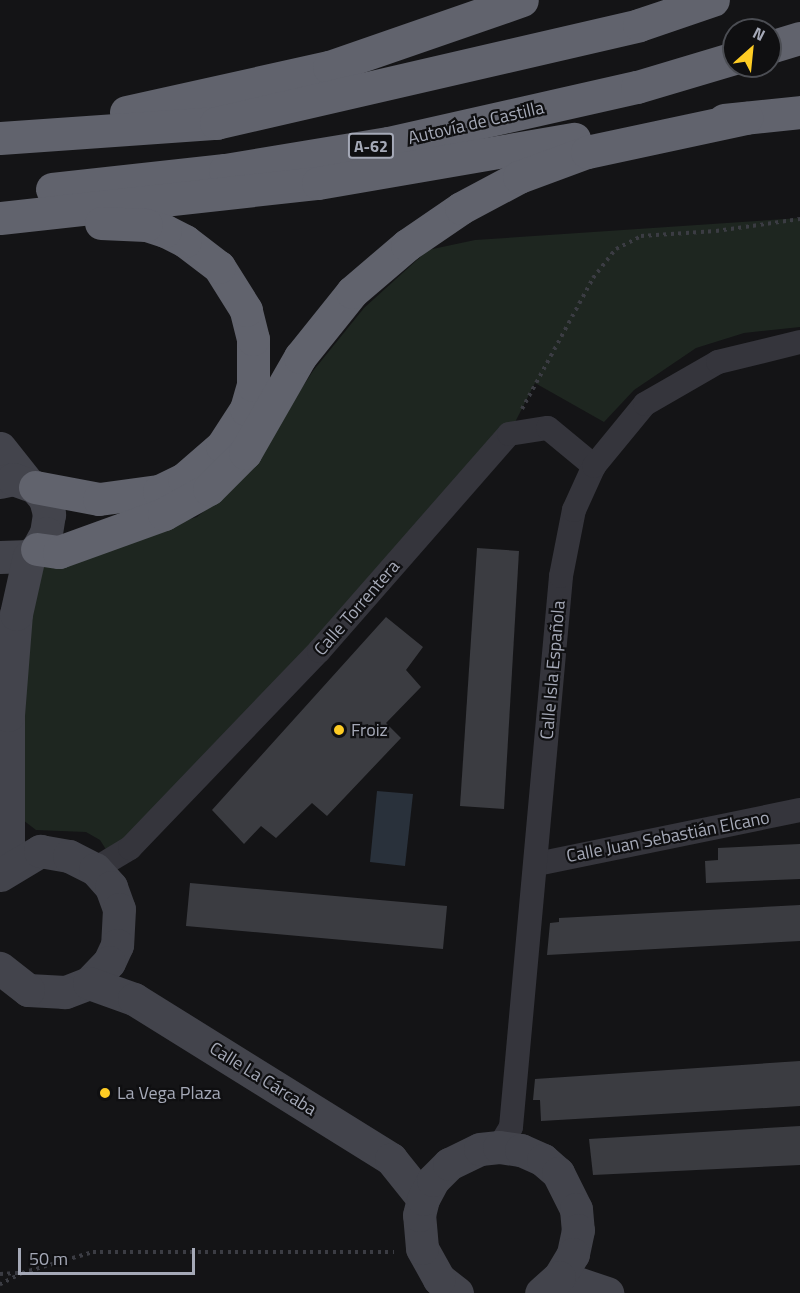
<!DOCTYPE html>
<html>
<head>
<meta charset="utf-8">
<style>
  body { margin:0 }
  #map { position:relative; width:800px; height:1293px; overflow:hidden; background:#141416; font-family:"Titillium Web",sans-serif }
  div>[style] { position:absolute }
  .green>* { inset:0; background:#1e2620 }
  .water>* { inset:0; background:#29313b }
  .building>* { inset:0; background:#3b3c41 }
  .path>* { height:4px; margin-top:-2px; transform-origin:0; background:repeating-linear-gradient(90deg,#3b3c43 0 3px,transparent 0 7.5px) }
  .street>* { height:24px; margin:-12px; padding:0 12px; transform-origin:12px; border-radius:12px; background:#35353c }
  .secondary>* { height:33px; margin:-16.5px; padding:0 16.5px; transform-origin:16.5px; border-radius:16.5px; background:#43444c }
  .highway>* { height:33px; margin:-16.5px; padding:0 16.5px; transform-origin:16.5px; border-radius:16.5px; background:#61636d }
  .dots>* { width:16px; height:16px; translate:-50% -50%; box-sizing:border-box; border:3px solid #0f0f11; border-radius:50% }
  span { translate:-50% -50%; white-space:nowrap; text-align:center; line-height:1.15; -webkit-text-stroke:4.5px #0f0f11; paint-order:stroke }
  .shield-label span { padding:2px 4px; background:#0f0f11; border:2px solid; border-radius:4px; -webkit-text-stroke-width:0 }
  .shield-label { font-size:16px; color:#a5a9b7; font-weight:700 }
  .street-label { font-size:18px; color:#a5a9b7 }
  .poi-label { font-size:18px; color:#a5a9b7 }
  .left { translate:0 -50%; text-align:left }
  .north { position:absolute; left:722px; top:18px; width:60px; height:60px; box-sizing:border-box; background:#0f0f11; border:2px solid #4b4d53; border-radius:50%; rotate:27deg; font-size:16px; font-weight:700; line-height:24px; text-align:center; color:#a5a9b7 }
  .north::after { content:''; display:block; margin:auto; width:21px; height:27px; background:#fecc24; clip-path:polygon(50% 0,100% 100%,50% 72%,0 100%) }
  .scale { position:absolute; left:18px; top:1248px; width:177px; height:27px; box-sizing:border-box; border:3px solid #a5a9b7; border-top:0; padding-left:8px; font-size:18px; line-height:21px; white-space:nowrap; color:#a5a9b7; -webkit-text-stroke:4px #0f0f11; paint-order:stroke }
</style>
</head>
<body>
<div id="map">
  <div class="green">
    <i style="clip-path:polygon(800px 218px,800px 327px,744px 333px,696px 348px,634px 390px,604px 422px,535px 383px,509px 434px,112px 859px,100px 840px,86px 832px,36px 830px,6px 807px,29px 556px,140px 534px,197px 517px,242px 479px,313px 371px,364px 308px,428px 250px,475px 240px)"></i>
  </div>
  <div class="water">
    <i style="clip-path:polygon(377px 791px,413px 794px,405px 866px,370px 862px)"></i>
  </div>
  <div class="building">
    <i style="clip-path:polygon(477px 548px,519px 551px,504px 809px,460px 806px)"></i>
    <i style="clip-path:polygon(386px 617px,423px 647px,406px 670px,421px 687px,386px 723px,401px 738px,327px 816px,312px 803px,276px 838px,261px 826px,244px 844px,212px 810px)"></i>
    <i style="clip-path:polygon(800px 844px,800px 879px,706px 883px,705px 861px,718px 860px,718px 848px)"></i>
    <i style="clip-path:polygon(190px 883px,447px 906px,443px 949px,186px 926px)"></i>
    <i style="clip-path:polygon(800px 905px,800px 941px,547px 955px,550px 923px,559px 922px,559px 918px)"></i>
    <i style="clip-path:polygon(800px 1061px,800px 1106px,541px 1121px,540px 1100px,533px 1100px,535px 1079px)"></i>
    <i style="clip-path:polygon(800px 1126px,800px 1165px,593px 1175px,589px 1139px)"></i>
  </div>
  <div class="path">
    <i style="left:522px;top:409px;width:149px;rotate:-61.5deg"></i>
    <i style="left:593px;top:278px;width:37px;rotate:-52deg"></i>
    <i style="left:616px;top:249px;width:28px;rotate:-27deg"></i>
    <i style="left:641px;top:236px;width:75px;rotate:-3.8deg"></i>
    <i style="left:716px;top:231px;width:85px;rotate:-8.1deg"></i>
    <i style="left:22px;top:1273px;width:74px;rotate:-16.5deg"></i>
    <i style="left:93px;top:1252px;width:301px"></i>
    <i style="left:0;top:1274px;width:22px;rotate:-3deg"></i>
    <i style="left:22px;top:1273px;width:25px;rotate:153deg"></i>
  </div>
  <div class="street">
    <i style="left:537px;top:864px;width:268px;rotate:-11.6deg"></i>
    <i style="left:95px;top:869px;width:41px;rotate:-31deg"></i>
    <i style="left:130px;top:848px;width:273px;rotate:-46.2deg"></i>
    <i style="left:319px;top:651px;width:288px;rotate:-48.8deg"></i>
    <i style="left:509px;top:434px;width:39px;rotate:-9deg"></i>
    <i style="left:548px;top:428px;width:60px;rotate:39.6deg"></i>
    <i style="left:499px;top:1147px;width:23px;rotate:-59deg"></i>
    <i style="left:511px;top:1127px;width:553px;rotate:-84.81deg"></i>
    <i style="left:561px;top:576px;width:67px;rotate:-78.9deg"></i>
    <i style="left:574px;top:510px;width:48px;rotate:-65.6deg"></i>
    <i style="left:594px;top:466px;width:80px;rotate:-50.6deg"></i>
    <i style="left:645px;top:404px;width:84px;rotate:-29.9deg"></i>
    <i style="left:718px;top:362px;width:84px;rotate:-13.7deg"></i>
  </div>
  <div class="secondary">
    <i style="left:0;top:448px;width:43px;rotate:51.5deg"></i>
    <i style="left:0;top:482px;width:13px;rotate:-13deg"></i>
    <i style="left:13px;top:479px;width:23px;rotate:20deg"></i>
    <i style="left:35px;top:487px;width:16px;rotate:50deg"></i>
    <i style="left:45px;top:499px;width:16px;rotate:75deg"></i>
    <i style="left:49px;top:514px;width:19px;rotate:99deg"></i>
    <i style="left:46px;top:533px;width:18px;rotate:119deg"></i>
    <i style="left:37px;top:549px;width:11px;rotate:139deg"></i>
    <i style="left:29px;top:556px;width:29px;rotate:178deg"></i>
    <i style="left:8px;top:867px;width:152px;rotate:-90deg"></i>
    <i style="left:8px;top:715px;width:101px;rotate:-85.5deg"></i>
    <i style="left:16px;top:614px;width:59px;rotate:-77.4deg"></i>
    <i style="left:0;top:875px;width:47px;rotate:-31deg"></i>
    <i style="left:40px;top:851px;width:29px;rotate:10deg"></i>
    <i style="left:69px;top:856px;width:29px;rotate:27deg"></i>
    <i style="left:95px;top:869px;width:24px;rotate:48deg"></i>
    <i style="left:111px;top:887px;width:23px;rotate:70deg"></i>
    <i style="left:119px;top:909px;width:36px;rotate:93deg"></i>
    <i style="left:117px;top:945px;width:19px;rotate:115deg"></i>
    <i style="left:109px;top:962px;width:29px;rotate:134deg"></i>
    <i style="left:89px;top:983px;width:26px;rotate:159deg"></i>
    <i style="left:65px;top:992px;width:37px;rotate:-177deg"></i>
    <i style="left:28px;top:990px;width:36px;rotate:-142deg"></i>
    <i style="left:89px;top:983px;width:48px;rotate:19.6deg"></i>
    <i style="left:134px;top:999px;width:303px;rotate:31.9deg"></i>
    <i style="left:391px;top:1159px;width:51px;rotate:51.3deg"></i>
    <i style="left:559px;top:1277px;width:51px;rotate:18.4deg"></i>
    <i style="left:457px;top:1293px;width:23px;rotate:-142deg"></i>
    <i style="left:439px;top:1279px;width:35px;rotate:-119deg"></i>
    <i style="left:422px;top:1248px;width:33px;rotate:-95deg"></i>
    <i style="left:419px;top:1215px;width:16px;rotate:-76deg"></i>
    <i style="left:423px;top:1199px;width:21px;rotate:-62deg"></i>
    <i style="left:433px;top:1180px;width:23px;rotate:-45deg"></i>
    <i style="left:449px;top:1164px;width:34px;rotate:-26deg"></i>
    <i style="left:480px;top:1149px;width:19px;rotate:-6deg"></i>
    <i style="left:499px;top:1147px;width:22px;rotate:8deg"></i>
    <i style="left:521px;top:1150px;width:24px;rotate:24deg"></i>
    <i style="left:543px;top:1160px;width:20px;rotate:41deg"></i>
    <i style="left:558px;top:1173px;width:40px;rotate:63.4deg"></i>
    <i style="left:576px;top:1209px;width:21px;rotate:85deg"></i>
    <i style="left:578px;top:1230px;width:25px;rotate:102deg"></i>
    <i style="left:573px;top:1254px;width:27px;rotate:121deg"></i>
    <i style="left:559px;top:1277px;width:24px;rotate:138deg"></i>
  </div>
  <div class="highway">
    <i style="left:770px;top:47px;width:31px;rotate:-17deg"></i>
    <i style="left:126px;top:112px;width:208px;rotate:-12.5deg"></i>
    <i style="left:329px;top:67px;width:204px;rotate:-19.1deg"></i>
    <i style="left:724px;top:120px;width:76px;rotate:-6deg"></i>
    <i style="left:0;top:138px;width:217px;rotate:-4deg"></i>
    <i style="left:216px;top:123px;width:434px;rotate:-13deg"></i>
    <i style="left:639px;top:25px;width:78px;rotate:-18.7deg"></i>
    <i style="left:52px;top:189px;width:174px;rotate:-6.3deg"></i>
    <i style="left:225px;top:170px;width:165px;rotate:-9.4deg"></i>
    <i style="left:388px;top:143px;width:255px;rotate:-12.7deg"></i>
    <i style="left:637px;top:87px;width:101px;rotate:-16.6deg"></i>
    <i style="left:0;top:218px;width:320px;rotate:-6.3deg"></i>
    <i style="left:318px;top:183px;width:260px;rotate:-9.8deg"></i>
    <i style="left:35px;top:487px;width:65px;rotate:10.6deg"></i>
    <i style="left:99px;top:499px;width:61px;rotate:-7.6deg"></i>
    <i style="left:159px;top:491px;width:28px;rotate:-26deg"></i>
    <i style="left:184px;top:479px;width:50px;rotate:-41deg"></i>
    <i style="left:222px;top:446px;width:44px;rotate:-57deg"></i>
    <i style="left:246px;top:409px;width:25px;rotate:-74deg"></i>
    <i style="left:253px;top:385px;width:46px;rotate:-90deg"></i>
    <i style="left:253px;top:339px;width:30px;rotate:-104deg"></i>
    <i style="left:246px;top:310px;width:51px;rotate:-122.1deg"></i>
    <i style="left:219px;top:267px;width:43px;rotate:-142.6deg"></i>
    <i style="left:185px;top:241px;width:22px;rotate:-153deg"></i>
    <i style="left:165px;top:231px;width:20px;rotate:-162deg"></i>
    <i style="left:146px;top:225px;width:45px;rotate:-177.5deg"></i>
    <i style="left:37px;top:549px;width:22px;rotate:8deg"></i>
    <i style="left:59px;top:552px;width:112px;rotate:-19.9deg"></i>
    <i style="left:164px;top:514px;width:51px;rotate:-29.1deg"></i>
    <i style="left:209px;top:489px;width:51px;rotate:-45deg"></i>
    <i style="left:245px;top:453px;width:111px;rotate:-60.2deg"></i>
    <i style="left:300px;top:357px;width:83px;rotate:-51.3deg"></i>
    <i style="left:352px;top:292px;width:72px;rotate:-40.5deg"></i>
    <i style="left:407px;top:245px;width:65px;rotate:-34.4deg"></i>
    <i style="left:461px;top:208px;width:66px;rotate:-28.1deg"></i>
    <i style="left:519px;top:177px;width:72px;rotate:-20.2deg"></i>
    <i style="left:587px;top:152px;width:163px;rotate:-12.1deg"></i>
  </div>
  <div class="dots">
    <i style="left:339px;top:730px;background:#fecc24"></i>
    <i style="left:105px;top:1093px;background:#fecc24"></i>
  </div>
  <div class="shield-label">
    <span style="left:371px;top:146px">A-62</span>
  </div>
  <div class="street-label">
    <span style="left:476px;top:123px;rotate:-13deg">Autovía de Castilla</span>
    <span style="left:357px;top:608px;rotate:-49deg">Calle Torrentera</span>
    <span style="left:553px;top:670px;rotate:-85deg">Calle Isla Española</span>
    <span style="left:668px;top:837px;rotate:-11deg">Calle Juan Sebastián Elcano</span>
    <span style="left:263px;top:1079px;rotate:32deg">Calle La Cárcaba</span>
  </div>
  <div class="poi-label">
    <span class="left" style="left:351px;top:730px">Froiz</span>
    <span class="left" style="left:117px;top:1093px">La Vega Plaza</span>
  </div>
  <div class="north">N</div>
  <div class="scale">50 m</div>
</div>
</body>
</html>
